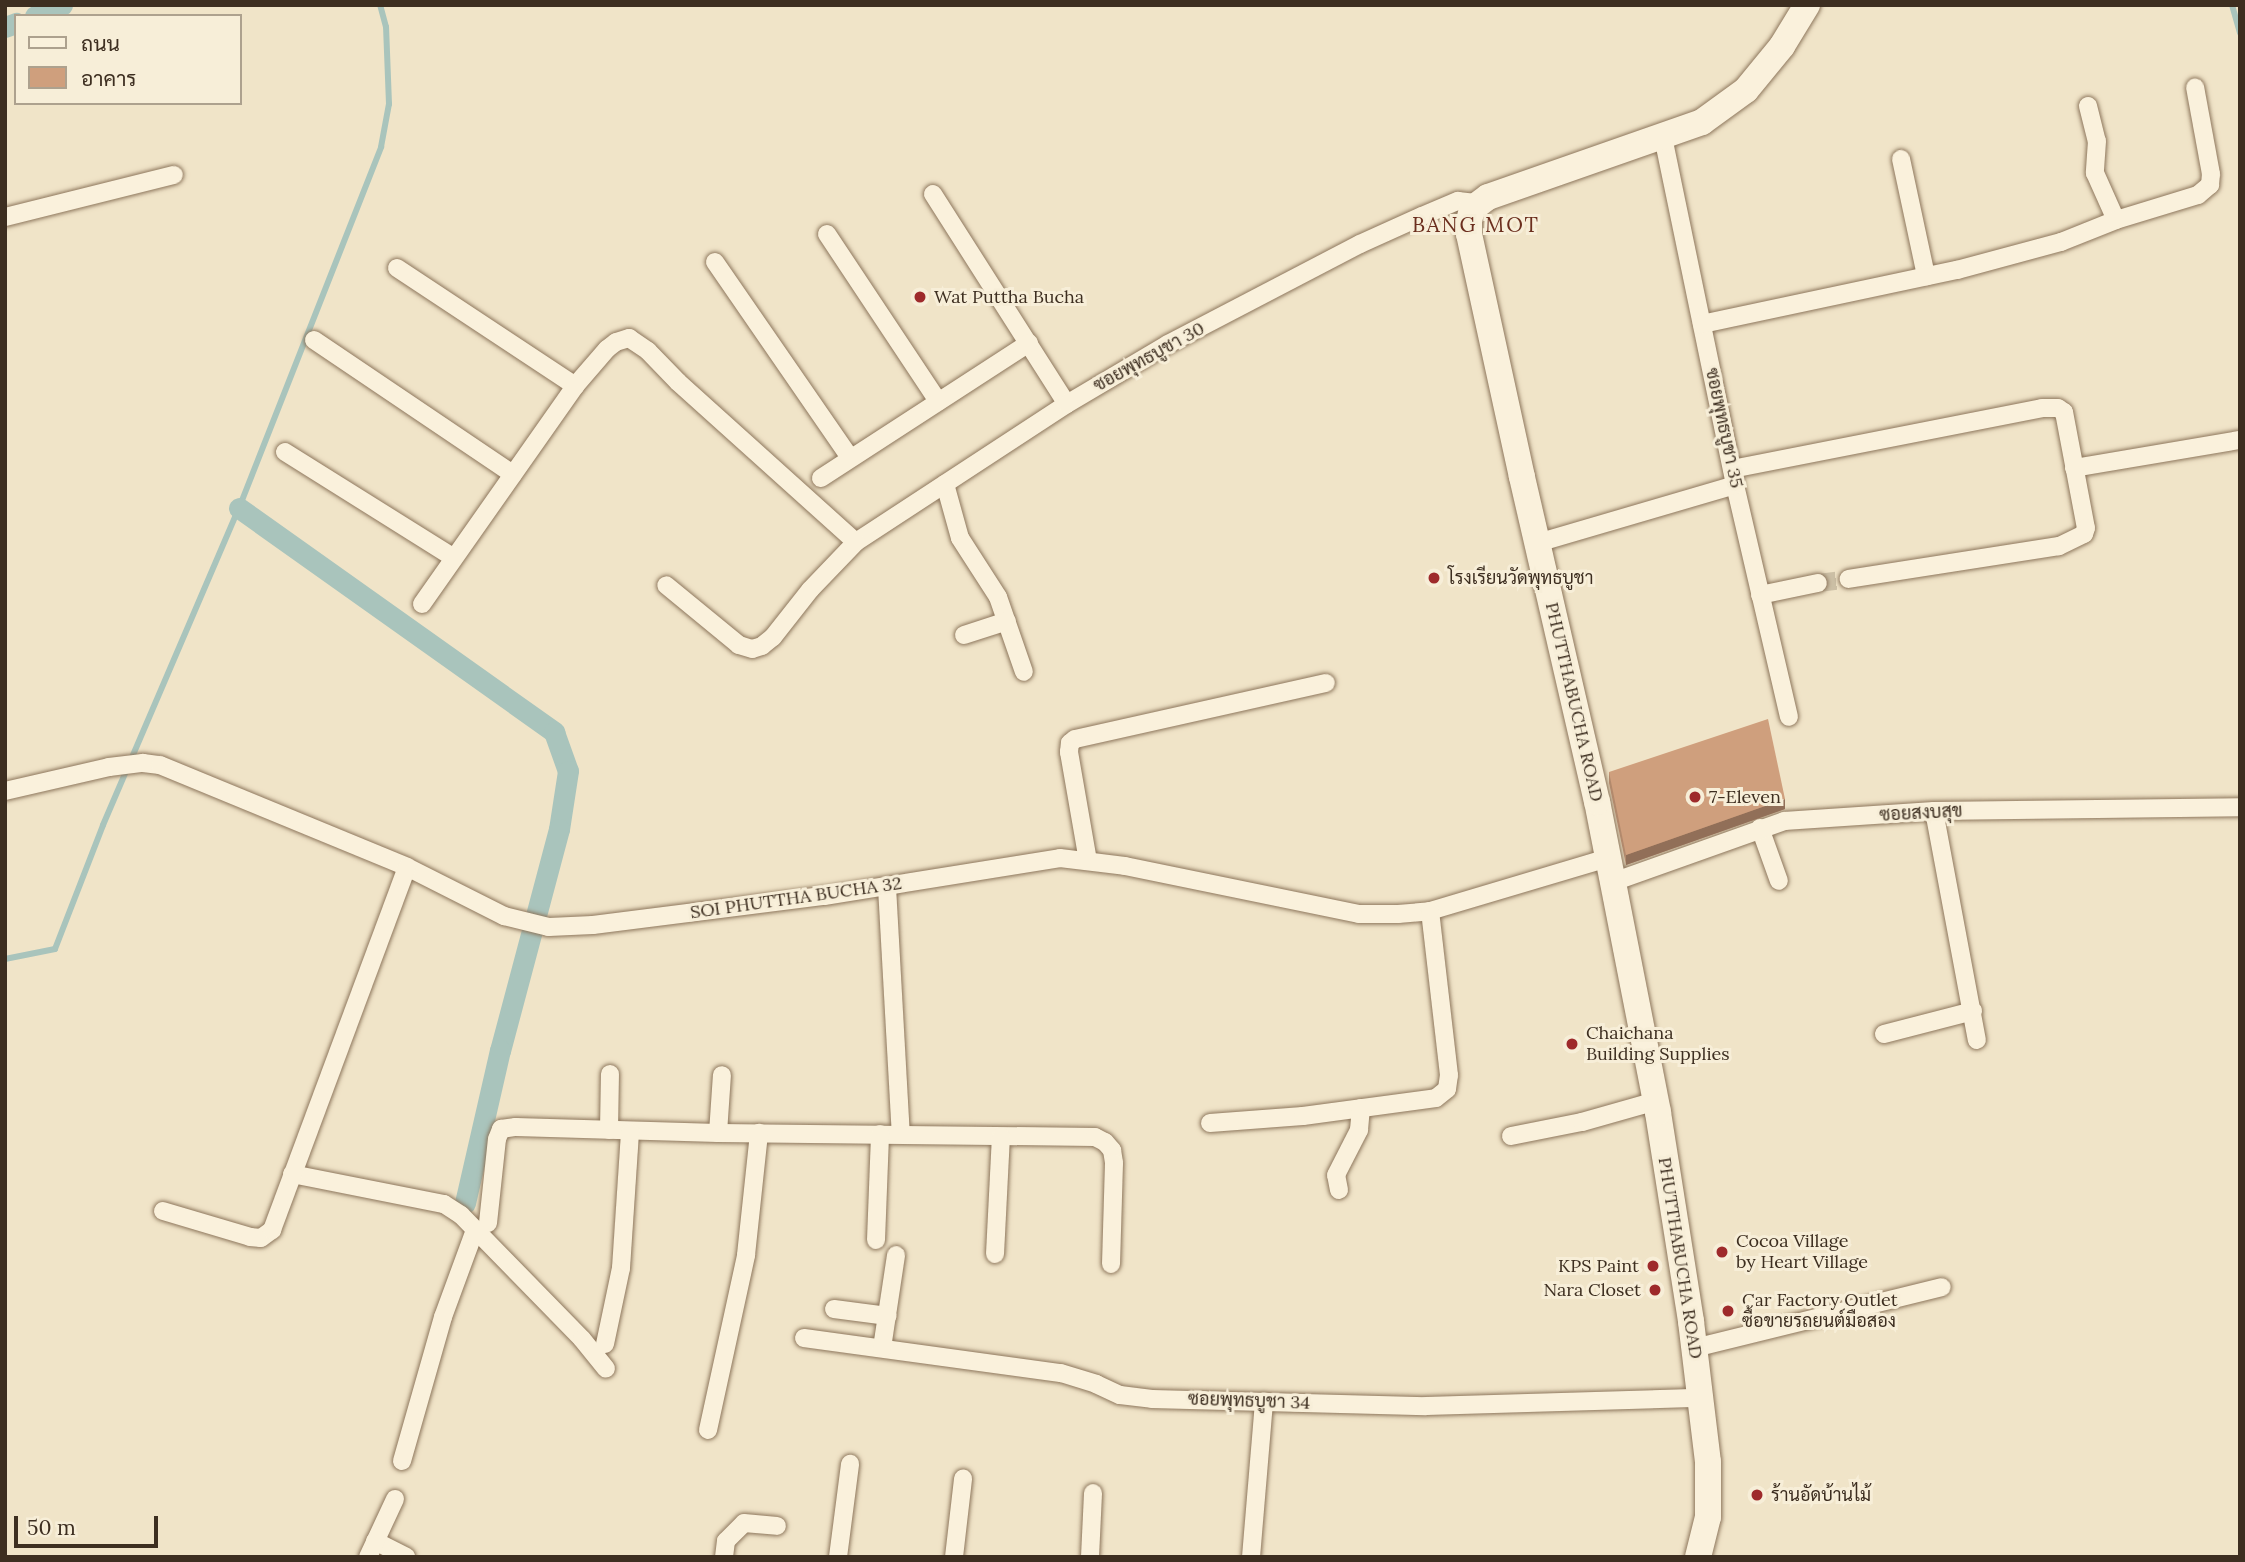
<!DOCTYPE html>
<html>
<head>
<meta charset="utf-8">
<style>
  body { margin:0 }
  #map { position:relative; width:2245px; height:1562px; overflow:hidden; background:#f0e4c8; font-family:Lora,Sarabun,serif }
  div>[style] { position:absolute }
  .stream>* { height:6px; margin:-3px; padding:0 3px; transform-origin:3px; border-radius:3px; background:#a9c4bc }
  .canal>* { height:21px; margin:-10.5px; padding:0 10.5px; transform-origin:10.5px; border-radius:10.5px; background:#a9c4bc }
  .street-tunnel>* { height:18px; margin-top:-9px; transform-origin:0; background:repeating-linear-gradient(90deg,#ccc0a6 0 18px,transparent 0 27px) }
  .roads { filter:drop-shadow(0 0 2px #8d765c) drop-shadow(0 0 2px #8d765c) }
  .street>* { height:18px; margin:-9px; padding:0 9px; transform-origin:9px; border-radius:9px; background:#faf1dc }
  .secondary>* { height:26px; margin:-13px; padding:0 13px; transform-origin:13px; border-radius:13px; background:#faf1dc }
  .wall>* { inset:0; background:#b2896c }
  .shaded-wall>* { inset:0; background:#916f58 }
  .building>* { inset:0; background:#cf9f7d }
  .dots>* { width:19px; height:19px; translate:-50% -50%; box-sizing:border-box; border:4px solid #f7eed8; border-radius:50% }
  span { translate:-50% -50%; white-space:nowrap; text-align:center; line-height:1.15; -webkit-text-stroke:6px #f7eed8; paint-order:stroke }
  .poi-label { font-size:18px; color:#3d2e20 }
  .left { translate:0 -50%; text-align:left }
  .right { translate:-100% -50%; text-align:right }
  .street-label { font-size:18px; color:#3d2e20 }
  .quarter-label { font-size:21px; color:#6b2e1e; letter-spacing:2px }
  .frame { position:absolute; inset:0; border:7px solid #3d2e20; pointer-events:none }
  .legend { position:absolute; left:14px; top:14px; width:228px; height:91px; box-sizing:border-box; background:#f7eed8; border:2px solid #ada18e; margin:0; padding:9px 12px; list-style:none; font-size:21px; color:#3d2e20 }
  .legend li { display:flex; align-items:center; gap:14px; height:35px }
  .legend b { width:35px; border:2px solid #ada18e }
  .scale { position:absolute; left:14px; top:1516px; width:144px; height:32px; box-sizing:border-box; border:4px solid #3d2e20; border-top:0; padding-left:9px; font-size:21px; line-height:24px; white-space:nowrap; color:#3d2e20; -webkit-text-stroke:5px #f7eed8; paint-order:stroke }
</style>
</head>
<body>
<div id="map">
  <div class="stream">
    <i style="left:2232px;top:5px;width:29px;rotate:74deg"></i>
    <i style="left:5px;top:959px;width:51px;rotate:-11.3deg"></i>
    <i style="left:55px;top:949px;width:133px;rotate:-68.8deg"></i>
    <i style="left:103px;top:825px;width:345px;rotate:-66.8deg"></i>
    <i style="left:239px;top:508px;width:388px;rotate:-68.5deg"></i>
    <i style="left:381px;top:147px;width:44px;rotate:-79.5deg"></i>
    <i style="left:389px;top:104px;width:77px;rotate:-92.2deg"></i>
    <i style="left:386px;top:27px;width:23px;rotate:-105deg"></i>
  </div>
  <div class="canal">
    <i style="left:35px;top:16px;width:29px;rotate:-22deg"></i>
    <i style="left:5px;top:27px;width:12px;rotate:-20deg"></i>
    <i style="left:239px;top:508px;width:387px;rotate:35.4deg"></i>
    <i style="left:554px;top:732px;width:41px;rotate:70.3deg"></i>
    <i style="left:568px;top:771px;width:59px;rotate:98.8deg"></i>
    <i style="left:559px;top:829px;width:229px;rotate:104.9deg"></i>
    <i style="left:500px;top:1050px;width:157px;rotate:102.9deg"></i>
  </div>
  <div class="street-tunnel">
    <i style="left:1818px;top:583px;width:31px;rotate:-7deg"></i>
  </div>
  <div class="roads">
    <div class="street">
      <i style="left:2088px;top:106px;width:36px;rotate:76deg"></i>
      <i style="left:2097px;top:141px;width:32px;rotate:94deg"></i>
      <i style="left:2095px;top:173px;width:51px;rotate:65.9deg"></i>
      <i style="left:1663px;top:137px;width:355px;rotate:78.3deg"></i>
      <i style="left:1735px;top:485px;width:238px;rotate:76.9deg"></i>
      <i style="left:1901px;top:159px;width:120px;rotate:77.9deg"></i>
      <i style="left:933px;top:194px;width:249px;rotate:57.5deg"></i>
      <i style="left:5px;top:217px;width:174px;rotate:-14deg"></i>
      <i style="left:827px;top:234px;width:201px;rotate:56.4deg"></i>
      <i style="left:715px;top:262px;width:238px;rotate:55.4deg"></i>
      <i style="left:397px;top:268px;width:214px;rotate:33.5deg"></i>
      <i style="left:1702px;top:324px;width:261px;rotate:-12deg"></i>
      <i style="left:1957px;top:270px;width:108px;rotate:-15.1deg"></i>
      <i style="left:2061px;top:242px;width:59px;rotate:-21.8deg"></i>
      <i style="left:2116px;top:220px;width:86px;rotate:-17deg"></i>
      <i style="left:2198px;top:195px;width:16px;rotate:-40deg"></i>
      <i style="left:2210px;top:185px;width:11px;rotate:-85deg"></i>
      <i style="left:2211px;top:174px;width:88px;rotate:-100.4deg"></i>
      <i style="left:314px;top:340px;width:240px;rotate:34deg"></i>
      <i style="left:285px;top:452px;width:199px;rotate:32.1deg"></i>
      <i style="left:2074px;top:468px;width:168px;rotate:-9.6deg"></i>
      <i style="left:1732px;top:469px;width:316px;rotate:-11.1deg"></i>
      <i style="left:2042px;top:408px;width:16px"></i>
      <i style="left:2058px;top:408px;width:7px;rotate:34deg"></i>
      <i style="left:2064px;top:412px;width:118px;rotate:79.3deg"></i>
      <i style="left:2086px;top:528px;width:6px;rotate:108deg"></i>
      <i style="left:2084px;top:534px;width:28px;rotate:154deg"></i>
      <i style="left:2059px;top:546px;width:213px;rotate:171.1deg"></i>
      <i style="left:821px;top:478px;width:248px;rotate:-33deg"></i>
      <i style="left:945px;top:484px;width:56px;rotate:74.5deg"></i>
      <i style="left:960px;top:538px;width:70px;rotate:57.2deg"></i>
      <i style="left:998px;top:597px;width:79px;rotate:70.9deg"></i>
      <i style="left:856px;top:542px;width:252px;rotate:-33.2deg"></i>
      <i style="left:1067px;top:404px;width:117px;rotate:-30.7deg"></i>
      <i style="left:1168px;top:344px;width:216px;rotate:-27.5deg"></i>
      <i style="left:1360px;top:244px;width:68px;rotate:-24.3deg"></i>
      <i style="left:1422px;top:216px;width:39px;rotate:-23deg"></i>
      <i style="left:1458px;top:201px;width:20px;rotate:6deg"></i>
      <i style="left:1537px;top:543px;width:206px;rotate:-16.3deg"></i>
      <i style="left:1760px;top:595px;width:59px;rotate:-11.7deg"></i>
      <i style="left:422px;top:604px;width:266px;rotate:-54.9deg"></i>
      <i style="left:575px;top:386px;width:49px;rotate:-49.1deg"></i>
      <i style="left:607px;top:349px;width:11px;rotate:-38deg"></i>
      <i style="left:616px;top:342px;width:14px;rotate:-17deg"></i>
      <i style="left:629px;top:338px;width:23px;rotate:34deg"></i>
      <i style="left:648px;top:351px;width:43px;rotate:45.9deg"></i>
      <i style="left:678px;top:382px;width:239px;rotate:42deg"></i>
      <i style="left:856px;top:542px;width:66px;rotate:133.8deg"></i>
      <i style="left:810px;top:590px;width:60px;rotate:128.2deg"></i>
      <i style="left:773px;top:637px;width:14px;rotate:141deg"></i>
      <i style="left:762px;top:646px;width:10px;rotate:163deg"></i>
      <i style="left:752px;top:649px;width:14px;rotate:-163deg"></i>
      <i style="left:739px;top:645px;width:94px;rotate:-140.6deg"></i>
      <i style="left:964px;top:635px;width:45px;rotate:-18deg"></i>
      <i style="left:5px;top:791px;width:107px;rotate:-13deg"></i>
      <i style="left:109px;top:767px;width:34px;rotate:-7deg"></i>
      <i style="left:143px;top:763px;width:17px;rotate:7deg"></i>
      <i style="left:160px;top:765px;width:267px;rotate:22.4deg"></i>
      <i style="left:407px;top:867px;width:109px;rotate:26.8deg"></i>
      <i style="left:504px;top:916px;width:46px;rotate:13.7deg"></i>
      <i style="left:549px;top:927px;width:44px;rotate:-2.6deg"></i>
      <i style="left:593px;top:925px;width:233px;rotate:-7.2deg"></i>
      <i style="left:824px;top:896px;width:239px;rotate:-9.1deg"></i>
      <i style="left:1060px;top:858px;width:65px;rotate:7deg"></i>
      <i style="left:1125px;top:866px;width:239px;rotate:11.6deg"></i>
      <i style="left:1359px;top:914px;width:39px"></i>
      <i style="left:1398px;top:914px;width:32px;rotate:-5deg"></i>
      <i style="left:1430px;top:911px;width:186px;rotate:-16.6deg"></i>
      <i style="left:1934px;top:811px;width:233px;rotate:79.4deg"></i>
      <i style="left:1760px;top:828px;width:56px;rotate:70.3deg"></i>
      <i style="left:1088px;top:861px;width:111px;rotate:-99.9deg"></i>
      <i style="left:1069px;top:752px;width:9px;rotate:-84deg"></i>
      <i style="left:1070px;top:743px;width:6px;rotate:-39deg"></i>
      <i style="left:1075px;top:739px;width:257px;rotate:-12.6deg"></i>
      <i style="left:1613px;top:882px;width:182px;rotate:-19.6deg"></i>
      <i style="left:1784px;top:821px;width:150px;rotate:-3.8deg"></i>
      <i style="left:1934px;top:811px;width:306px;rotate:-0.7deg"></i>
      <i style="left:887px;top:887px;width:247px;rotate:86.8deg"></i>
      <i style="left:1884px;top:1034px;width:92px;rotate:-14.5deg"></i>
      <i style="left:1210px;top:1123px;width:93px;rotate:-4.3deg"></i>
      <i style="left:1303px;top:1116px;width:134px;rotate:-7.7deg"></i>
      <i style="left:1436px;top:1098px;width:14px;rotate:-39deg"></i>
      <i style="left:1447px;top:1089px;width:14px;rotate:-82deg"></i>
      <i style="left:1449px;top:1075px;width:165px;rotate:-96.6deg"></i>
      <i style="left:609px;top:1130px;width:56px;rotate:-89deg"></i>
      <i style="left:718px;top:1133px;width:58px;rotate:-86.1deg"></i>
      <i style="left:1511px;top:1136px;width:72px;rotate:-11.2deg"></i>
      <i style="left:1582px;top:1122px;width:77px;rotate:-15.8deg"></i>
      <i style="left:292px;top:1174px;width:155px;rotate:11.2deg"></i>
      <i style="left:444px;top:1204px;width:20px;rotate:33deg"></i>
      <i style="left:461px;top:1215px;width:173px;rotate:45.7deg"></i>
      <i style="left:582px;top:1339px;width:38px;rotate:51deg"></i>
      <i style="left:1339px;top:1190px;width:15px;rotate:-101deg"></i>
      <i style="left:1336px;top:1175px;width:51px;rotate:-62.9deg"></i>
      <i style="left:1359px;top:1130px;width:22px;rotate:-85deg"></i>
      <i style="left:163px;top:1211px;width:91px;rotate:16.6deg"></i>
      <i style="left:250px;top:1237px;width:11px;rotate:5deg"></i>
      <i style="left:261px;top:1238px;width:14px;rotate:-36deg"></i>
      <i style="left:272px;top:1230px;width:387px;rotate:-69.6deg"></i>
      <i style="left:488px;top:1223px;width:84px;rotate:-83.9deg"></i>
      <i style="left:497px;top:1139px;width:11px;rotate:-68deg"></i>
      <i style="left:501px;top:1129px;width:15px;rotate:-8deg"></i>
      <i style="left:516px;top:1127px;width:202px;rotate:1.7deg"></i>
      <i style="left:718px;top:1133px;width:377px;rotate:0.6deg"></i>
      <i style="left:1095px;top:1137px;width:11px;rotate:27deg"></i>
      <i style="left:1105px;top:1142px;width:11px;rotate:49deg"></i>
      <i style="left:1112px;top:1150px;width:13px;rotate:81deg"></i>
      <i style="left:1114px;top:1163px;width:101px;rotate:91.7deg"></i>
      <i style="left:876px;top:1240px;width:106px;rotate:-87.8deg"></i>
      <i style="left:995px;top:1254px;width:117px;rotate:-87.1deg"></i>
      <i style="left:834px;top:1309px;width:54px;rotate:7.4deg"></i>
      <i style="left:804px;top:1338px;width:259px;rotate:7.8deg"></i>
      <i style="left:1061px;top:1373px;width:37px;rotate:17deg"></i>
      <i style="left:1096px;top:1384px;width:26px;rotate:25deg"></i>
      <i style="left:1120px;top:1395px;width:32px;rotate:7deg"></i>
      <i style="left:1152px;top:1399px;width:274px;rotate:1.5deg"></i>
      <i style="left:1426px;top:1406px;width:275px;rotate:-1.7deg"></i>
      <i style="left:605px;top:1344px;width:78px;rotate:-78.1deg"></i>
      <i style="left:621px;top:1268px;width:136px;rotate:-86.2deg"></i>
      <i style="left:882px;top:1348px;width:94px;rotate:-81.4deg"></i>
      <i style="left:1694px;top:1348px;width:255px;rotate:-13.8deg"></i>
      <i style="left:708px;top:1430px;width:179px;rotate:-77.7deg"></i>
      <i style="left:746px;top:1255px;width:123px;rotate:-83.9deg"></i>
      <i style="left:402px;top:1461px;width:150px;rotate:-74.1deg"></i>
      <i style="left:443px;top:1317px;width:93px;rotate:-69.8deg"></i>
      <i style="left:375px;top:1541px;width:35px;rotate:27deg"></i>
      <i style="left:368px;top:1557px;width:64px;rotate:-65deg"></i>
      <i style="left:724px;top:1557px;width:16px;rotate:-83deg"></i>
      <i style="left:726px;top:1541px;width:25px;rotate:-45deg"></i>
      <i style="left:744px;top:1523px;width:33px;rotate:5deg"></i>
      <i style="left:838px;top:1557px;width:94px;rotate:-82.6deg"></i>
      <i style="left:954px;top:1557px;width:79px;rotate:-83.4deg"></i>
      <i style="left:1090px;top:1557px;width:64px;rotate:-87.3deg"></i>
      <i style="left:1251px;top:1557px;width:156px;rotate:-85.2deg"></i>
    </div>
    <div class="secondary">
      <i style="left:1698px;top:1557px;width:41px;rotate:-76deg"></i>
      <i style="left:1708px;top:1517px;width:55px;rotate:-90deg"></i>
      <i style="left:1708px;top:1462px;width:142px;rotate:-96.9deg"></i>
      <i style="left:1691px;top:1321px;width:212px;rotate:-99deg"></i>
      <i style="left:1658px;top:1112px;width:316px;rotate:-101.1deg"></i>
      <i style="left:1597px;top:802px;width:334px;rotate:-103deg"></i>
      <i style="left:1522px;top:477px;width:249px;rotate:-102.3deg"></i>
      <i style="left:1469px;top:234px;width:13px;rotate:-90deg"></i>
      <i style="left:1469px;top:221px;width:12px;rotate:-76deg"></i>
      <i style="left:1472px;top:209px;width:20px;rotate:-37deg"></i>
      <i style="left:1488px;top:197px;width:227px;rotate:-19.3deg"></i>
      <i style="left:1702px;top:122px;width:54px;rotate:-36deg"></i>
      <i style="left:1746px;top:90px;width:57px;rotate:-50.7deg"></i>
      <i style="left:1782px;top:46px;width:48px;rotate:-58.6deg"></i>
    </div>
  </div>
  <div class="wall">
    <i style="clip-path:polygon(1609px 772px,1785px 809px,1626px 865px,1609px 783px)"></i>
  </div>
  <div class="shaded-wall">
    <i style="clip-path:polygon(1785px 799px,1785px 809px,1626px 865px,1626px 855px)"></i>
  </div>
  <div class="building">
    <i style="clip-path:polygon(1768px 719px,1785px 799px,1626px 855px,1609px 772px)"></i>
  </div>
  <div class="dots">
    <i style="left:920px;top:297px;background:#9e2a2b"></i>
    <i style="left:1434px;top:578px;background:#9e2a2b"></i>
    <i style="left:1695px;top:797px;background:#9e2a2b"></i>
    <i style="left:1572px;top:1044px;background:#9e2a2b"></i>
    <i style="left:1722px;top:1252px;background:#9e2a2b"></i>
    <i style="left:1653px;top:1266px;background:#9e2a2b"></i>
    <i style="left:1655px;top:1290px;background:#9e2a2b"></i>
    <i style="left:1728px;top:1311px;background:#9e2a2b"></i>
    <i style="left:1757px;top:1495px;background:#9e2a2b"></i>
  </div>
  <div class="poi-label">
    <span class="left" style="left:934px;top:297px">Wat Puttha Bucha</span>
    <span class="left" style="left:1448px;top:578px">โรงเรียนวัดพุทธบูชา</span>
    <span class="left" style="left:1709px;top:797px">7-Eleven</span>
    <span class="left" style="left:1586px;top:1044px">Chaichana<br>Building Supplies</span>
    <span class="left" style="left:1736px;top:1252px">Cocoa Village<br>by Heart Village</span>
    <span class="right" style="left:1639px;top:1266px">KPS Paint</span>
    <span class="right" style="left:1641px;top:1290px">Nara Closet</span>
    <span class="left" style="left:1742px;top:1311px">Car Factory Outlet<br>ซื้อขายรถยนต์มือสอง</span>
    <span class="left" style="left:1771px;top:1495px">ร้านอัดบ้านไม้</span>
  </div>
  <div class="street-label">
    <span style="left:1149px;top:357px;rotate:-29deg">ซอยพุทธบูชา 30</span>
    <span style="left:1724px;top:428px;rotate:78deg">ซอยพุทธบูชา 35</span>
    <span style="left:1574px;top:702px;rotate:77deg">PHUTTHABUCHA ROAD</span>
    <span style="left:1921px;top:813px;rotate:-3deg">ซอยสงบสุข</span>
    <span style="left:796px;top:898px;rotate:-8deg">SOI PHUTTHA BUCHA 32</span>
    <span style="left:1680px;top:1258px;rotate:81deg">PHUTTHABUCHA ROAD</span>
    <span style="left:1249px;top:1401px;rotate:2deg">ซอยพุทธบูชา 34</span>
  </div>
  <div class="quarter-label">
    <span style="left:1476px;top:225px">BANG MOT</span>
  </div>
  <div class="frame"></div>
  <ul class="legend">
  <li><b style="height:9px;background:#faf1dc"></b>ถนน</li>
  <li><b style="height:19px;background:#cf9f7d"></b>อาคาร</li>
  </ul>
  <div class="scale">50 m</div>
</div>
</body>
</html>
